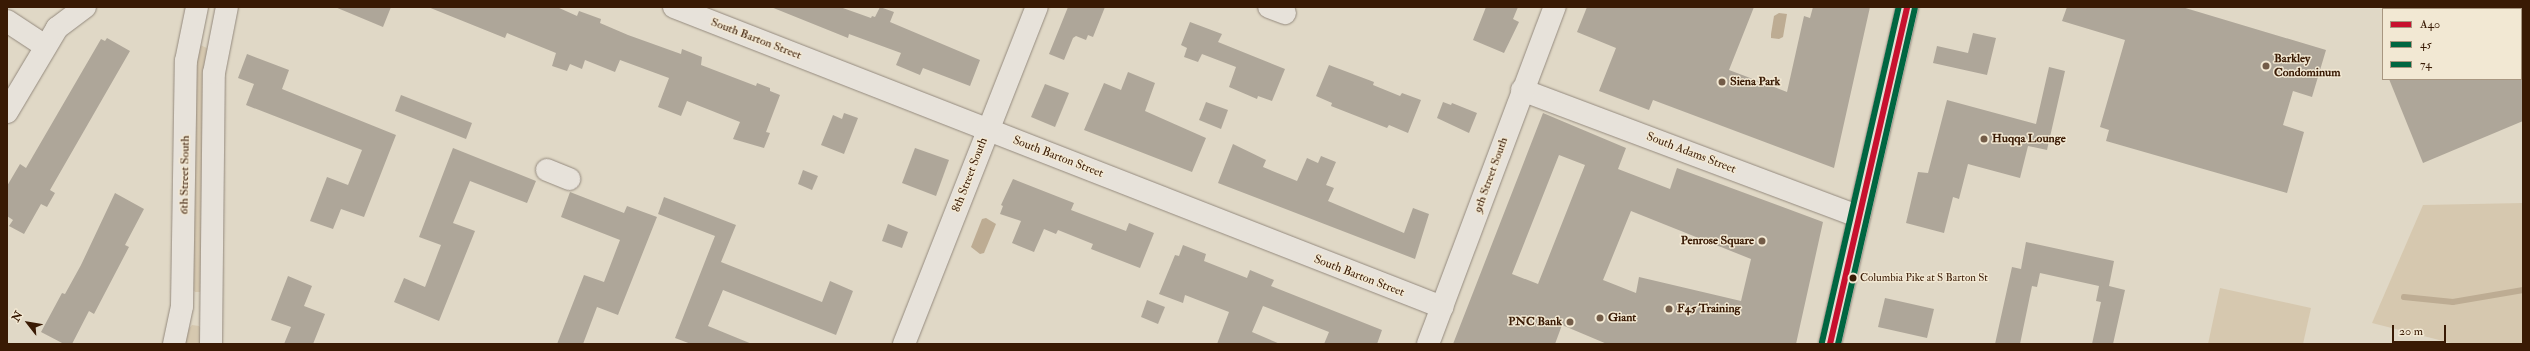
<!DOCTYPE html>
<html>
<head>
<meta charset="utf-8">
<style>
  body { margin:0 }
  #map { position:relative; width:2530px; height:351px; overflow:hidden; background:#e0d8c6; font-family:"IM FELL Double Pica",serif }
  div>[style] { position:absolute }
  .green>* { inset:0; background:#d6c8af }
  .water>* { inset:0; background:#bdac93 }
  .stream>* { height:5.5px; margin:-2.75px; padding:0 2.75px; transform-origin:2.75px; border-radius:2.75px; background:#bdac93 }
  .building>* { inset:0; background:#aea699 }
  .roads { filter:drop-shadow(0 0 1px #948a7e) drop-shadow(0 0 1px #948a7e) }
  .minor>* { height:22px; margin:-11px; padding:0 11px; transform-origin:11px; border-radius:11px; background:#e7e2da }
  .major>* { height:22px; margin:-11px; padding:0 11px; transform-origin:11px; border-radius:11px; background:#e3ded4 }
  .bus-1>* { height:6px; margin:-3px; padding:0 3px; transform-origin:3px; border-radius:3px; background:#c8102e }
  .bus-2>* { height:6px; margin:-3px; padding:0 3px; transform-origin:3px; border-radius:3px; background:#006641 }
  .bus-3>* { height:6px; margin:-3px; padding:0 3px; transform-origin:3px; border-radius:3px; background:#006641 }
  .dots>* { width:11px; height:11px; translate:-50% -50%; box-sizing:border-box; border:2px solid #f2e8d3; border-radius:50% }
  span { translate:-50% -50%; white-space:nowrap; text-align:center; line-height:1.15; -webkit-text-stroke:3px #f2e8d3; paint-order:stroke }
  .bus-label { font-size:11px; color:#391a04 }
  .left { translate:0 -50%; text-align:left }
  .street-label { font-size:12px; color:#391a04 }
  .poi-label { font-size:12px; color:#391a04; font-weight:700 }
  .right { translate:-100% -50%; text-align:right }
  .frame { position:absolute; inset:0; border:8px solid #391a04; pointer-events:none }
  .legend { position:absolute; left:2382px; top:8px; width:140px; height:72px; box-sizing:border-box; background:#f2e8d3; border:1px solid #a89680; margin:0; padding:5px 7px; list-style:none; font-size:12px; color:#391a04 }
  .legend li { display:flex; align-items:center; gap:8px; height:20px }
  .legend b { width:20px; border:1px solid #a89680 }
  .north { position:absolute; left:8px; top:303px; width:40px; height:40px; -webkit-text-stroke:3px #f2e8d3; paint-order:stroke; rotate:301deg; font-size:11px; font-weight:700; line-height:16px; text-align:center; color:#391a04 }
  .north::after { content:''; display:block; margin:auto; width:14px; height:18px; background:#391a04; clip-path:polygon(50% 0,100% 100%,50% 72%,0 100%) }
  .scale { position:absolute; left:2392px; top:325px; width:54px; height:18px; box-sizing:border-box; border:2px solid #391a04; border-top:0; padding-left:5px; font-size:12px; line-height:14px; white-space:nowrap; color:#391a04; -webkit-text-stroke:3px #f2e8d3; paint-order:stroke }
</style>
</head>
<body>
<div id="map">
  <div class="green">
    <i style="clip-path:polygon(198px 44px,209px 49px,204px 287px,200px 292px,195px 292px,190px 286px,193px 86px)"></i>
    <i style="clip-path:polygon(2523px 203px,2523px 344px,2455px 344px,2372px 323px,2423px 205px)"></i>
    <i style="clip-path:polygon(2220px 288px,2311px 308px,2303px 344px,2208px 344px)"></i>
    <i style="clip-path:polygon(192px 325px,199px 326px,203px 331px,203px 344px,184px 344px,187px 331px)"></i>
  </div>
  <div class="water">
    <i style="clip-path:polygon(1779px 13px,1787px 14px,1783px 37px,1779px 39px,1771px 38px,1771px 34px,1774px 16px)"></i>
    <i style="clip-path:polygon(986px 218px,996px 224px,984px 253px,980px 254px,971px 247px,982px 219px)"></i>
  </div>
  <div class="stream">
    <i style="left:2404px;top:297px;width:49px;rotate:5.8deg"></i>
    <i style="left:2453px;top:302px;width:71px;rotate:-9.7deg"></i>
  </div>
  <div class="building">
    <i style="clip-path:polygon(335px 7px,391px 7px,383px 27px)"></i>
    <i style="clip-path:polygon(428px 7px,557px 7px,577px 16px,579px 11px,601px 19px,600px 23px,628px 35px,681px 54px,682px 49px,702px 57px,701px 65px,756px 86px,757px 83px,770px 88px,770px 91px,780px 95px,766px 132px,770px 133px,764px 148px,733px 139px,740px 122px,687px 101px,681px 116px,658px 107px,669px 78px,620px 60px,615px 72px,585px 60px,582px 69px,570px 64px,567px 71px,552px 66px,556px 53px,507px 33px,505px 38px)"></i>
    <i style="clip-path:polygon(771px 7px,840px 7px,871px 18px,872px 16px,875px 17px,880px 7px,894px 12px,890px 22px,980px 60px,970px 86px,923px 68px,920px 75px,896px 65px,901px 53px,849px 34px,848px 38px)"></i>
    <i style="clip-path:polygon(1068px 7px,1105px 7px,1093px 37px,1088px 35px,1086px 40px,1076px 36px,1073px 38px,1064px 60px,1049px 54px)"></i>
    <i style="clip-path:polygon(1486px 7px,1518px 7px,1513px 19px,1519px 22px,1504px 53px,1473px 40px)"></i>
    <i style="clip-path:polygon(1587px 7px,1754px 7px,1729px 70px,1787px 92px,1804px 16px,1810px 18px,1813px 7px,1870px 7px,1834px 168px,1653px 100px,1649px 110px,1599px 91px,1616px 48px,1577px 32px)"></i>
    <i style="clip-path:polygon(2067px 7px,2182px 7px,2326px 50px,2312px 97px,2293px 91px,2283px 125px,2304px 132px,2287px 193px,2106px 141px,2109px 130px,2100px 127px,2125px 40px,2062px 21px)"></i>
    <i style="clip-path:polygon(1190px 22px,1222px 34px,1218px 42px,1285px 69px,1272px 101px,1258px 96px,1257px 99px,1229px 87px,1236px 67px,1202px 54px,1198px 62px,1184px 57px,1187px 48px,1181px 45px)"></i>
    <i style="clip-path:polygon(1973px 33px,1996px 38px,1987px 75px,1933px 63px,1937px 46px,1968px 53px)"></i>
    <i style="clip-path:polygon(107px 38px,130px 51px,50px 190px,55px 193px,47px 207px,41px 204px,24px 234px,9px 226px,13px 220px,7px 216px,7px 186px,20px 164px,26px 168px,101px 39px,105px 41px)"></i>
    <i style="clip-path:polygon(247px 54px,289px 70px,282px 89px,396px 135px,364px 217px,341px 209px,333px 229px,310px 221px,327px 177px,348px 185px,362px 150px,246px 105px,254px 84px,238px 78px)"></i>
    <i style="clip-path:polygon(1329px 65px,1374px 82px,1373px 85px,1400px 96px,1402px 93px,1421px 100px,1408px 133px,1389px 125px,1387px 128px,1331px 106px,1332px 103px,1316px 96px)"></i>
    <i style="clip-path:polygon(2049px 67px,2065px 71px,2047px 150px,2028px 146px,2020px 178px,1968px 164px,1959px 199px,1953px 197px,1944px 233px,1906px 223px,1918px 172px,1928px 173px,1947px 100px,2036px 124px)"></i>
    <i style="clip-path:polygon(1128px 72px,1155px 83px,1145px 111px,1206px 138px,1192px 172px,1084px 130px,1104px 83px,1121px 90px)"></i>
    <i style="clip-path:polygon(2389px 79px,2523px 79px,2523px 121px,2423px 163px)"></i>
    <i style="clip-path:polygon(1045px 84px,1069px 93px,1055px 127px,1031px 117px)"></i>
    <i style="clip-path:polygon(401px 95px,472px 123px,466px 139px,395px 111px)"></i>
    <i style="clip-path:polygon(1206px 102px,1228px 110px,1221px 129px,1199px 120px)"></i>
    <i style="clip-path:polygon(1443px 102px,1451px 105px,1452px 103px,1477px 113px,1469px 133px,1437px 118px)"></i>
    <i style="clip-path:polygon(844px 113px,858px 118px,844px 154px,821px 145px,833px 115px,842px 119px)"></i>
    <i style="clip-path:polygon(evenodd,1543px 113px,1626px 148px,1618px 169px,1670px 189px,1677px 168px,1823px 222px,1796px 344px,1607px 344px,1562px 325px,1555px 344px,1453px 344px,1543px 113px,1559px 155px,1585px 165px,1538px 284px,1512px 274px,1559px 155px,1543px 113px,1631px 211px,1751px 259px,1741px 301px,1639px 277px,1636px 293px,1603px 280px,1631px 211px)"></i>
    <i style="clip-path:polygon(1233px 144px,1266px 160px,1263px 167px,1297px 181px,1307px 158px,1318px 163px,1321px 156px,1336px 162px,1326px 185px,1334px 188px,1328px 201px,1404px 233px,1413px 208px,1429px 214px,1415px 259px,1218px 183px)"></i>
    <i style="clip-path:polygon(453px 148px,536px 181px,527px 203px,470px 181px,453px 223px,475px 231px,439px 321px,394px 302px,404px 278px,425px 287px,441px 245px,419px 237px)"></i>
    <i style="clip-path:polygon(915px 148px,949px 160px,936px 196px,902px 183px)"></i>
    <i style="clip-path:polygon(803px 170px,818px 176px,812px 190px,798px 184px)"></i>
    <i style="clip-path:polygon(1013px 179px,1074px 203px,1071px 210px,1126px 231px,1129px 223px,1154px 233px,1140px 268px,1091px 249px,1093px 244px,1058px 230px,1056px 234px,1044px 229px,1034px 252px,1012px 243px,1021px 221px,1000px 214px,1003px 206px,1001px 205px)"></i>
    <i style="clip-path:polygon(570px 192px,624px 213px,627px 206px,657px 217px,618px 315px,597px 307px,583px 344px,557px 344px,584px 275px,604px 282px,620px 240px,561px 217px)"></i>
    <i style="clip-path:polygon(115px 193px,144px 209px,125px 245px,129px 247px,94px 314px,89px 311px,72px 344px,64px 344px,41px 332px,62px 293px,65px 294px,81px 265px)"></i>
    <i style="clip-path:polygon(664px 197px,736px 225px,721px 262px,822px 302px,830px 281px,853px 291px,836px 335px,723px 290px,708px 326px,752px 344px,691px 344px,675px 338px,715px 236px,658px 214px)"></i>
    <i style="clip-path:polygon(888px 224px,908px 232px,902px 248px,882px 241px)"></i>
    <i style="clip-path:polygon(2026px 242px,2114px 261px,2109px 286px,2125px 290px,2113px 344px,2092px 344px,2101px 302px,2096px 301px,2099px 286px,2040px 273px,2037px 287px,2032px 286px,2020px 344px,1995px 344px,2012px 267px,2021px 269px)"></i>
    <i style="clip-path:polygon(1183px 245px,1206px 254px,1204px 261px,1247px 278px,1250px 270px,1274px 280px,1271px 286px,1382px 330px,1377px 344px,1324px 344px,1329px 332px,1263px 306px,1252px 332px,1280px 344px,1217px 344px,1229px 312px,1185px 295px,1183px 303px,1159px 294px,1175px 255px,1179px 256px)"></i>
    <i style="clip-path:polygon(288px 276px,312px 286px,304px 306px,325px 314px,313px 344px,284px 344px,291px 327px,271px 320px)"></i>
    <i style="clip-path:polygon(1885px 298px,1934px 309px,1927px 338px,1878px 327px)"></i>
    <i style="clip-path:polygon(1147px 300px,1165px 307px,1158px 324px,1141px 317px)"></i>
  </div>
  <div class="roads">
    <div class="minor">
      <i style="left:674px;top:7px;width:825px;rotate:21.34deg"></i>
      <i style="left:1269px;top:7px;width:17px;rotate:21deg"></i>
      <i style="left:7px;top:21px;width:45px;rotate:33.3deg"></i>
      <i style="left:1522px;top:90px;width:360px;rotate:20.6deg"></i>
      <i style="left:7px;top:112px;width:98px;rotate:-59.2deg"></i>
      <i style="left:57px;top:28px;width:35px;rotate:-37deg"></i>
      <i style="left:547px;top:170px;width:24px;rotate:22deg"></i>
      <i style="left:174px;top:344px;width:39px;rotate:-78deg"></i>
      <i style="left:182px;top:306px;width:245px;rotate:-89.1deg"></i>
      <i style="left:186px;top:61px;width:55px;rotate:-78.5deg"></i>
      <i style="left:211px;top:344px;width:271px;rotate:-89.4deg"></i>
      <i style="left:214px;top:73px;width:67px;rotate:-78.9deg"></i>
      <i style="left:904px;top:344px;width:362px;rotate:-68.5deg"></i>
      <i style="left:1428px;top:344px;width:360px;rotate:-69.4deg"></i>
    </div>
    <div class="major">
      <i style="left:1830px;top:344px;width:346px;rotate:-77.1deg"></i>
    </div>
  </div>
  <div class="bus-1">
    <i style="left:1830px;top:344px;width:346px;rotate:-77.1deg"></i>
  </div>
  <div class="bus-2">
    <i style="left:1838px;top:344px;width:344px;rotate:-77.1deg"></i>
  </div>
  <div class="bus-3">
    <i style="left:1822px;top:342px;width:344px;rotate:-77.1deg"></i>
  </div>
  <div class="dots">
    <i style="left:2266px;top:66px;background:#735c48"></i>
    <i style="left:1722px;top:82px;background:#735c48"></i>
    <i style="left:1984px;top:139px;background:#735c48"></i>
    <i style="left:1762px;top:241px;background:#735c48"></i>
    <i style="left:1853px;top:278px;background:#391a04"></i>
    <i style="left:1669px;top:309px;background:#735c48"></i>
    <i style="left:1600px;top:318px;background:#735c48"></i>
    <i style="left:1570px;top:322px;background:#735c48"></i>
  </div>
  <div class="bus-label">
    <span class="left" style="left:1860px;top:278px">Columbia Pike at S Barton St</span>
  </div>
  <div class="street-label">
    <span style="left:756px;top:39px;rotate:21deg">South Barton Street</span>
    <span style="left:1691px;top:153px;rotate:21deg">South Adams Street</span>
    <span style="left:1058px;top:157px;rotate:21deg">South Barton Street</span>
    <span style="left:185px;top:175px;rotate:-89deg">6th Street South</span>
    <span style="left:970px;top:175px;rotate:-69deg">8th Street South</span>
    <span style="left:1491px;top:175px;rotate:-70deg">9th Street South</span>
    <span style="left:1359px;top:276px;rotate:21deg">South Barton Street</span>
  </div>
  <div class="poi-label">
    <span class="left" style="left:2274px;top:66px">Barkley<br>Condominum</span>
    <span class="left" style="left:1730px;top:82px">Siena Park</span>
    <span class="left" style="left:1992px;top:139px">Huqqa Lounge</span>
    <span class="right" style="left:1754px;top:241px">Penrose Square</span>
    <span class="left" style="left:1677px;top:309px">F45 Training</span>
    <span class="left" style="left:1608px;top:318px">Giant</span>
    <span class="right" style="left:1562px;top:322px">PNC Bank</span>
  </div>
  <div class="frame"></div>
  <ul class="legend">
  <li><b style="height:5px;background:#c8102e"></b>A40</li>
  <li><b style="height:5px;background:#006641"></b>45</li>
  <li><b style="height:5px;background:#006641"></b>74</li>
  </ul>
  <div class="north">N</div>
  <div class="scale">20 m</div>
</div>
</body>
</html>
